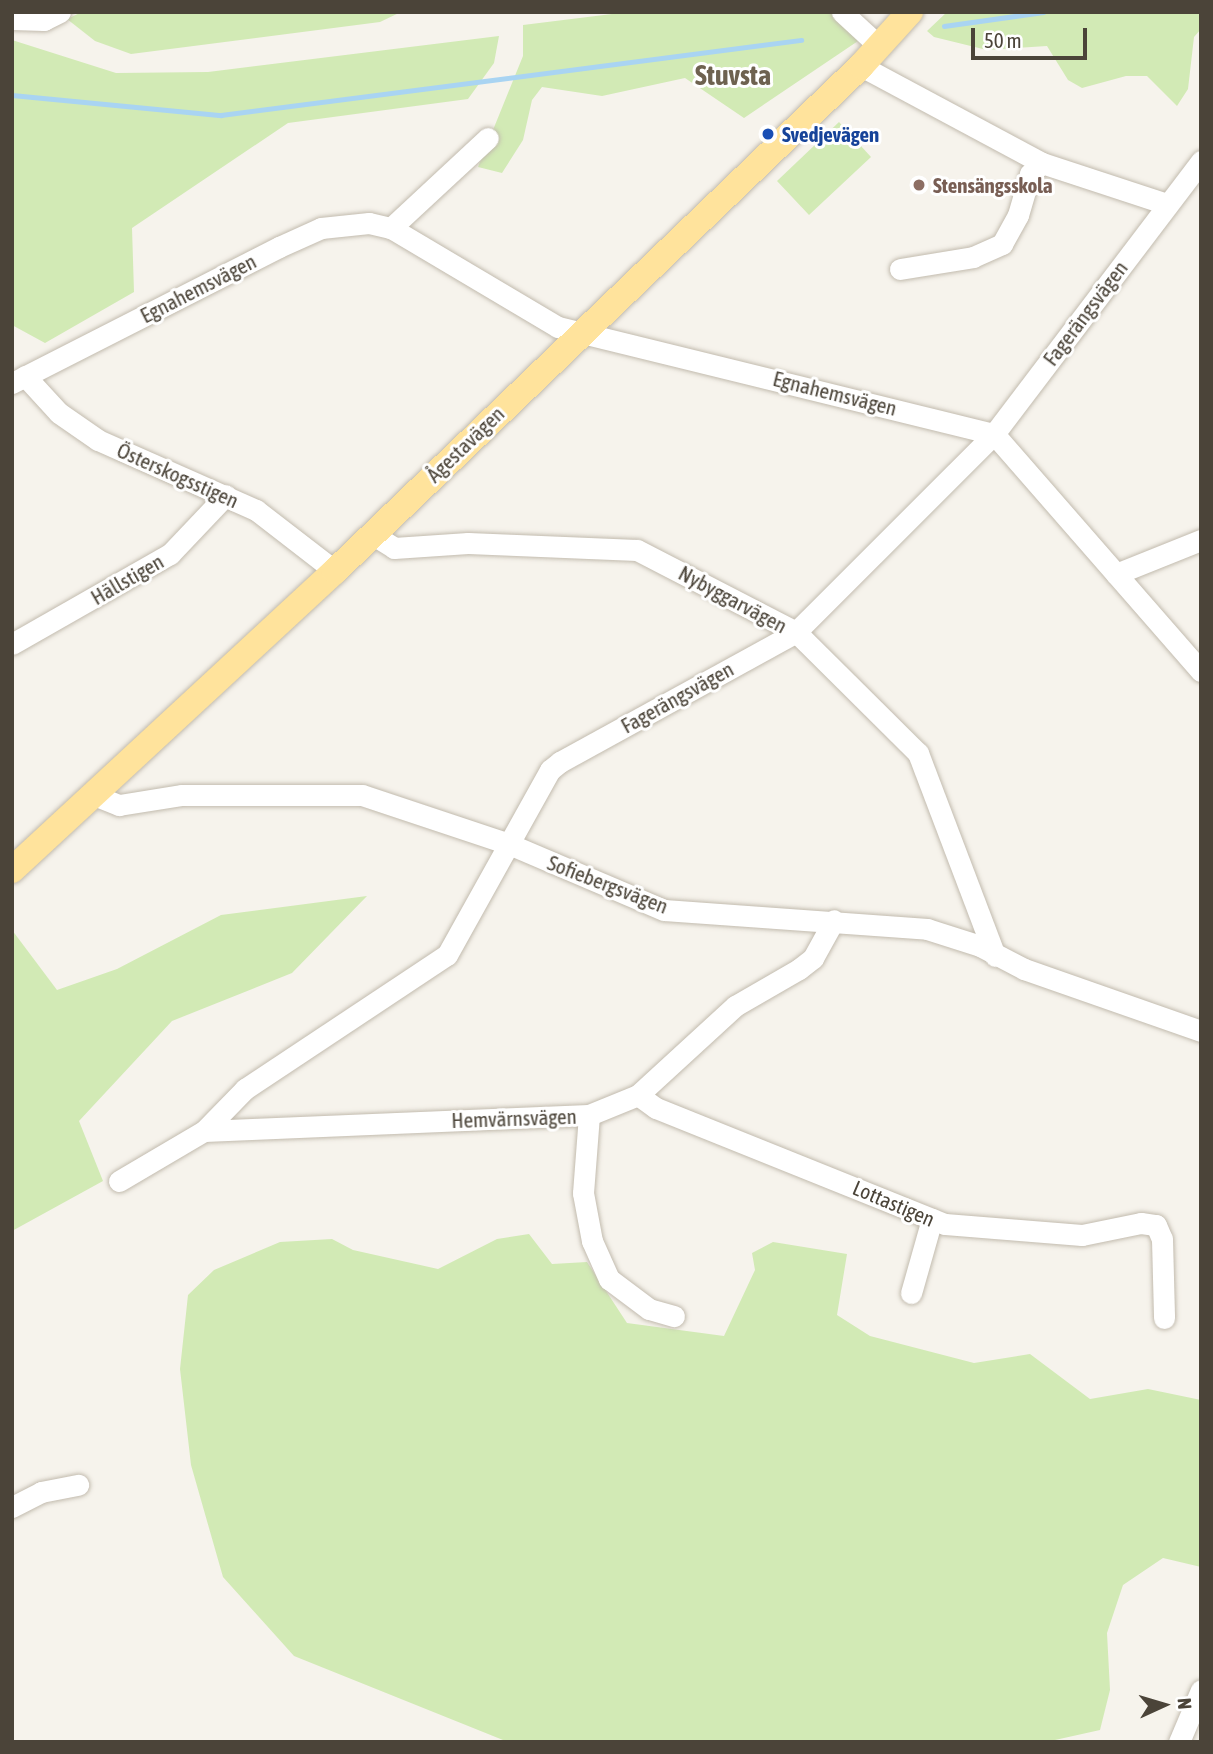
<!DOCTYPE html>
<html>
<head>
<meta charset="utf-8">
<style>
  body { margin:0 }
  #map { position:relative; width:1213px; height:1754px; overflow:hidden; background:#f6f3ec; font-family:"Asap Condensed",sans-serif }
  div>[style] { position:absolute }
  .green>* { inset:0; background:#d2eab5 }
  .stream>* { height:4.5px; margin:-2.25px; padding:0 2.25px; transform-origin:2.25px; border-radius:2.25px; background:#a9d4f2 }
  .roads { filter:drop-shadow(0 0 2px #c2bbae) drop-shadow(0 0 2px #c2bbae) }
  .minor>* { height:21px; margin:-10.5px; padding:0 10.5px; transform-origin:10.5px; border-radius:10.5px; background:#fff }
  .major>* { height:26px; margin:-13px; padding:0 13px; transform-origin:13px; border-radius:13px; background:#ffe39c }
  .dots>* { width:19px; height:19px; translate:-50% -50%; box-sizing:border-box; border:4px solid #fff; border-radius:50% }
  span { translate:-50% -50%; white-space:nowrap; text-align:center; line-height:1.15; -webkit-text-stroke:6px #fff; paint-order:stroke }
  .transit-label { font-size:21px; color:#164399; font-weight:700 }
  .left { translate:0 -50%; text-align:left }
  .education-label { font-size:21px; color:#785e54; font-weight:700 }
  .street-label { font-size:21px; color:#4b4439 }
  .district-label { font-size:28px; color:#6e6250; font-weight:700 }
  .frame { position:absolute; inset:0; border:14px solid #4b4439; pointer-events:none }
  .north { position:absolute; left:1129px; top:1670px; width:70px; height:70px; -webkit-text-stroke:5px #fff; paint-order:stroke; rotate:86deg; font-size:19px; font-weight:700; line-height:28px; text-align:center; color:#4b4439 }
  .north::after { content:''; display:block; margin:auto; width:24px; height:32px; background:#4b4439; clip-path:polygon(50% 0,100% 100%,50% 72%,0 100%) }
  .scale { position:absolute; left:971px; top:28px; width:116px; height:32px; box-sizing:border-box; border:4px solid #4b4439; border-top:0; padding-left:9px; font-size:21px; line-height:24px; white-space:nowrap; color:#4b4439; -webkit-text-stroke:5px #fff; paint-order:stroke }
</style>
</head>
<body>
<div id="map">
  <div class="green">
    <i style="clip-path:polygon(82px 12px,401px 12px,380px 22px,131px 54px,95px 41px,67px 19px)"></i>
    <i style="clip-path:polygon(628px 12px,833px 12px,861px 39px,744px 118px,685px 78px,602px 96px,542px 87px,532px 100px,523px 140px,502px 173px,478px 167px,523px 56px,523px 25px)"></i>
    <i style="clip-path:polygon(947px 12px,1201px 12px,1201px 29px,1194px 37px,1188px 89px,1177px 106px,1147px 76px,1126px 76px,1082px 88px,1068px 80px,1047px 46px,987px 50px,934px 37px,927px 31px)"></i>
    <i style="clip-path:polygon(499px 36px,494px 63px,468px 99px,288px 123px,132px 228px,134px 292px,45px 343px,12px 325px,12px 40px,116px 73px,208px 72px)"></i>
    <i style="clip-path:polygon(839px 122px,871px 157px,809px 215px,777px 181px)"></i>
    <i style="clip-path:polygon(367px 896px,292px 973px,172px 1021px,79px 1121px,103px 1181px,12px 1231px,12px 930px,57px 990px,117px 969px,221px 915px)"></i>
    <i style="clip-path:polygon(529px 1234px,552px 1264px,587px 1262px,627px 1323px,724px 1336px,755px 1270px,752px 1253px,773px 1242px,847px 1254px,837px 1315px,870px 1336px,974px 1363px,1030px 1354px,1090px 1399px,1148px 1389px,1201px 1400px,1201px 1567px,1163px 1558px,1123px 1585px,1107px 1633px,1110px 1690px,1100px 1730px,1046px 1742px,508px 1742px,294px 1656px,223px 1577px,191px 1465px,180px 1369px,188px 1295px,214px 1270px,280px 1242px,332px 1239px,353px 1250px,438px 1269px,497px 1239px)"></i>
  </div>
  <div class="stream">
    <i style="left:944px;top:26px;width:100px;rotate:-8deg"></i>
    <i style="left:12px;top:95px;width:210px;rotate:5.5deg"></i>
    <i style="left:221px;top:115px;width:585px;rotate:-7.37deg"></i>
  </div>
  <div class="roads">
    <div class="minor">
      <i style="left:842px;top:12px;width:50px;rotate:42.6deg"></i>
      <i style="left:12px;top:19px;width:32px;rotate:2deg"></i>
      <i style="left:44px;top:20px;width:18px;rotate:-27deg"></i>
      <i style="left:861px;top:66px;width:205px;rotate:28.2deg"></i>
      <i style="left:1042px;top:163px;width:132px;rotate:18.2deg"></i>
      <i style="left:391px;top:228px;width:132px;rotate:-42.9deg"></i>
      <i style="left:900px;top:269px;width:74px;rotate:-9.3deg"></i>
      <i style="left:973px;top:257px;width:32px;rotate:-24deg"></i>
      <i style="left:1002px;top:244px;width:33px;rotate:-61deg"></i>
      <i style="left:1018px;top:215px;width:43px;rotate:-73.7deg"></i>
      <i style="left:1030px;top:174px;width:16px;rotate:-43deg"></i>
      <i style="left:25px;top:376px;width:50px;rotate:47.4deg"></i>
      <i style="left:59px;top:413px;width:47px;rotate:34.7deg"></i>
      <i style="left:98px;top:440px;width:173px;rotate:23.9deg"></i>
      <i style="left:256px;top:510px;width:100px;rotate:37.7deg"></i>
      <i style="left:12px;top:383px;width:300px;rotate:-27deg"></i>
      <i style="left:279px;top:247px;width:46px;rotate:-24.3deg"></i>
      <i style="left:321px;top:228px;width:48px;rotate:-5.9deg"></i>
      <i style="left:369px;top:223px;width:23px;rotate:13deg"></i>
      <i style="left:391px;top:228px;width:194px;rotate:30.7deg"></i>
      <i style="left:558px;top:327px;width:449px;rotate:13.8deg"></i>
      <i style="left:994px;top:434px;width:315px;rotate:48.9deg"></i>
      <i style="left:372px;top:534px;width:26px;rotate:32deg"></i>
      <i style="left:394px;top:548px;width:74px;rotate:-3.9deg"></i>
      <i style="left:468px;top:543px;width:169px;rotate:2.4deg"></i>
      <i style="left:637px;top:550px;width:179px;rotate:27.3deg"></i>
      <i style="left:796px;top:632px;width:172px;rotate:44.8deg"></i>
      <i style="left:918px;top:753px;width:217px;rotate:69.2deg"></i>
      <i style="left:1116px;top:574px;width:92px;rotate:-21.8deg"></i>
      <i style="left:12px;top:644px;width:182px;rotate:-29.7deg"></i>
      <i style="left:170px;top:554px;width:81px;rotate:-46.5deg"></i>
      <i style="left:94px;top:795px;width:27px;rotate:22deg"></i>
      <i style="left:119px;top:805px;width:64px;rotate:-9deg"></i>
      <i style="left:182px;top:795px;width:180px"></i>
      <i style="left:362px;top:795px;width:155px;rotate:18.4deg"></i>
      <i style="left:509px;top:844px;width:168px;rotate:23.1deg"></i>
      <i style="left:664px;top:910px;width:264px;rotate:4.1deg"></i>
      <i style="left:927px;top:929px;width:56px;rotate:17.8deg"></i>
      <i style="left:980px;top:946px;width:50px;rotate:27.6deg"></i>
      <i style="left:1024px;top:969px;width:188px;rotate:19.3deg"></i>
      <i style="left:638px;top:1095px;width:22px;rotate:36deg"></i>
      <i style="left:656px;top:1108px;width:311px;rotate:21.9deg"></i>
      <i style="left:945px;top:1224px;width:137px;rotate:4.6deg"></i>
      <i style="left:1082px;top:1235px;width:60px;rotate:-11.5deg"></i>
      <i style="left:1141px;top:1223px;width:15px;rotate:8deg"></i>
      <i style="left:1156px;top:1225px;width:15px;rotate:67deg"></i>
      <i style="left:1162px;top:1239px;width:79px;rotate:88.5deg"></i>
      <i style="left:589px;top:1115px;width:78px;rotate:94.4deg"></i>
      <i style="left:583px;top:1193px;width:49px;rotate:79.4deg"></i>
      <i style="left:592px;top:1241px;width:42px;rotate:65.9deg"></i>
      <i style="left:609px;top:1279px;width:50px;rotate:36.9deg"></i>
      <i style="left:649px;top:1309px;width:26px;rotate:16deg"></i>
      <i style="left:204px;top:1131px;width:385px;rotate:-2.4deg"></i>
      <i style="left:589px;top:1115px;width:53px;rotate:-22.2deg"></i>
      <i style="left:638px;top:1095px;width:132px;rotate:-42.5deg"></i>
      <i style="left:735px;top:1006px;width:74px;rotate:-30deg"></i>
      <i style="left:799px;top:969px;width:18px;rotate:-38deg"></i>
      <i style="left:813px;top:958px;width:43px;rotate:-61.1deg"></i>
      <i style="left:119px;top:1181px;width:99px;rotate:-30.5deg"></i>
      <i style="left:204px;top:1131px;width:59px;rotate:-45.7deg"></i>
      <i style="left:245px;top:1089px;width:242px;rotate:-33.6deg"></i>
      <i style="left:447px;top:955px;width:212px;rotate:-60.9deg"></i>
      <i style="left:550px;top:770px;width:13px;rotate:-39deg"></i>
      <i style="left:560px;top:762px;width:269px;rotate:-28.8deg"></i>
      <i style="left:796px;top:632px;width:280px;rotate:-45deg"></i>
      <i style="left:994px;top:434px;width:343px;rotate:-52.8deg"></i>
      <i style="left:911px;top:1293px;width:77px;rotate:-74.2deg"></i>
      <i style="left:12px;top:1507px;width:33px;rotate:-27deg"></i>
      <i style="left:41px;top:1492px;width:38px;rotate:-11deg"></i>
      <i style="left:1179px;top:1742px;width:56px;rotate:-67.1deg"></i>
    </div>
    <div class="major">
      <i style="left:12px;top:870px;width:440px;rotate:-42.8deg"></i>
      <i style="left:335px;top:571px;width:729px;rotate:-43.83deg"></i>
      <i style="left:861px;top:66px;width:73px;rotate:-47.8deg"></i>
    </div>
  </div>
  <div class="dots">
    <i style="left:768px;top:134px;background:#1a4fb4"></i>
    <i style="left:919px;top:185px;background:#8d6e63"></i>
  </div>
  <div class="transit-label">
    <span class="left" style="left:782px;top:134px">Svedjevägen</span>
  </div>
  <div class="education-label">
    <span class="left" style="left:933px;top:185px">Stensängsskola</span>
  </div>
  <div class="street-label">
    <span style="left:198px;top:288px;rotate:-27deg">Egnahemsvägen</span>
    <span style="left:1085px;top:313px;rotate:-53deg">Fagerängsvägen</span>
    <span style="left:835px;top:393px;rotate:14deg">Egnahemsvägen</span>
    <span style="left:465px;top:444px;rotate:-44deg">Ågestavägen</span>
    <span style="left:178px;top:475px;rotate:24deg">Österskogsstigen</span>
    <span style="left:127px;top:579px;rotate:-30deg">Hällstigen</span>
    <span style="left:733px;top:599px;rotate:28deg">Nybyggarvägen</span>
    <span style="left:677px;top:697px;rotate:-29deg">Fagerängsvägen</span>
    <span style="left:608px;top:884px;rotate:21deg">Sofiebergsvägen</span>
    <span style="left:514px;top:1118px;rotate:-2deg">Hemvärnsvägen</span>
    <span style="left:894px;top:1203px;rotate:23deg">Lottastigen</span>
  </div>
  <div class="district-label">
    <span style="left:733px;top:75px">Stuvsta</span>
  </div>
  <div class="frame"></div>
  <div class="north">N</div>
  <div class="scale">50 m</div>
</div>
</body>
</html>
